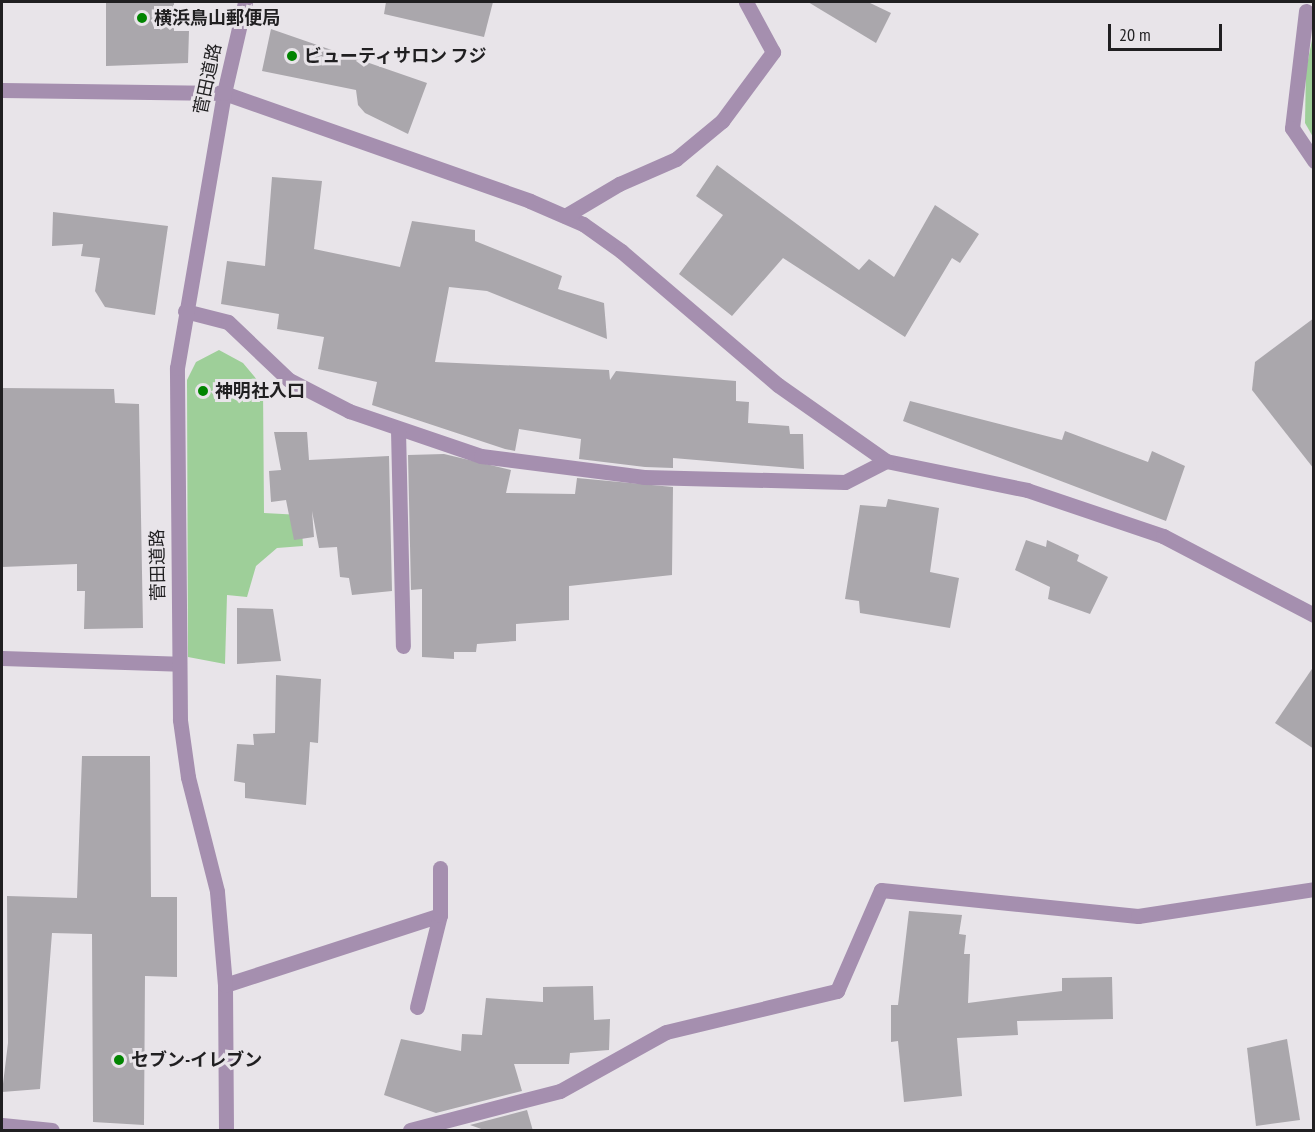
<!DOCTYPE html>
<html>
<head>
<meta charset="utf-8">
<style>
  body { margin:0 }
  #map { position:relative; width:1315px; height:1132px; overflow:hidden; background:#e8e4e9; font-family:"PT Sans Narrow","Noto Sans JP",sans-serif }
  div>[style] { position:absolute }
  .green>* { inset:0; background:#9ecf99 }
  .building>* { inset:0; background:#aaa7ac }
  .minor>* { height:15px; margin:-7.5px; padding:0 7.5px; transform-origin:7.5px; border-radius:7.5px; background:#a58faf }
  .dots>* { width:16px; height:16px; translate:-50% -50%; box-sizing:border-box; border:3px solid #e8e4e9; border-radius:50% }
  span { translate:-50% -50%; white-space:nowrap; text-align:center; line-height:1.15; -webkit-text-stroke:6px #e8e4e9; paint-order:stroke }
  .poi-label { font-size:18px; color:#201f21; font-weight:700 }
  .left { translate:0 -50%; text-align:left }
  .street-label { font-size:18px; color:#201f21 }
  .frame { position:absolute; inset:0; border:3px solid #201f21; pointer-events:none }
  .scale { position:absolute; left:1108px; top:24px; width:114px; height:27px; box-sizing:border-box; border:3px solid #201f21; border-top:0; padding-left:8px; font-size:18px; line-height:21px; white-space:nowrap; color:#201f21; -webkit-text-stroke:4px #e8e4e9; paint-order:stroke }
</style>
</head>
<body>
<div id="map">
  <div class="green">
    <i style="clip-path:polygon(1313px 35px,1313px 137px,1305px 123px,1306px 70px)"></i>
    <i style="clip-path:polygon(219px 350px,243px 363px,263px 387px,264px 513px,301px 515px,303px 546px,277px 548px,256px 566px,247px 597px,227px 595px,225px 664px,188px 657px,187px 380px,196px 362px)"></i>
  </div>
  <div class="building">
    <i style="clip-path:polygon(106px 2px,174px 2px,174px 31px,189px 31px,188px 63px,106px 66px)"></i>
    <i style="clip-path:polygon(386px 2px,493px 2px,484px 37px,384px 14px)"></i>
    <i style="clip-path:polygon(808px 2px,868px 2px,891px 13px,876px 43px)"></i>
    <i style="clip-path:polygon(271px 29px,427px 83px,408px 134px,365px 113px,358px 105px,356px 90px,262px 71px)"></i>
    <i style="clip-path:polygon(717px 165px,859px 270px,869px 259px,894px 277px,935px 205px,979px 234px,960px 263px,952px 258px,905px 337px,783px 258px,732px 316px,679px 274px,723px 215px,696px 196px)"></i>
    <i style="clip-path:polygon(272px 177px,322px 181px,314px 249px,400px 267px,412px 221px,475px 230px,475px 241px,562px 276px,558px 289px,604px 303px,607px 339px,487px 291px,449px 287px,435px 362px,609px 370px,610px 380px,616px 371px,736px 381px,736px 401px,749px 402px,748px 423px,789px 426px,790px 434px,803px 434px,804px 469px,673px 458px,673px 468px,645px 467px,579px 459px,581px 439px,519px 429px,515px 451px,505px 449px,372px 405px,377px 382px,318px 369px,324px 337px,277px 329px,279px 314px,221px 304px,227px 261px,265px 266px)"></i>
    <i style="clip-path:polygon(53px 212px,168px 226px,155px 315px,105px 307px,95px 291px,100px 258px,81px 256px,83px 244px,52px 246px)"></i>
    <i style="clip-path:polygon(1314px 318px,1314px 469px,1252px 390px,1255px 362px)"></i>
    <i style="clip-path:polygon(2px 388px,114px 389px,115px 403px,139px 404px,143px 628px,84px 629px,85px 591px,77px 591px,77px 564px,2px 567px)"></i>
    <i style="clip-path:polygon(910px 401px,1062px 440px,1065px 431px,1148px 462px,1152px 451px,1185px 466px,1166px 521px,903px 421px)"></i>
    <i style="clip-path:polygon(274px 432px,307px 432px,309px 460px,389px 456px,392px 591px,352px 595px,349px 578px,340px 577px,337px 547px,319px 548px,312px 511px,314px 537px,294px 540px,286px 500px,271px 502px,269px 471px,281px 470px)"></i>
    <i style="clip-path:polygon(444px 454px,511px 470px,506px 493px,575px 494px,577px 478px,673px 487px,672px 575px,569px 586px,569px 620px,516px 624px,516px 641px,477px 644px,476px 652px,454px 652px,454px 659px,422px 657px,422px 589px,411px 590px,408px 455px)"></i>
    <i style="clip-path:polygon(888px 499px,939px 508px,930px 572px,959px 578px,950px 628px,860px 613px,859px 601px,845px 599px,860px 505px,886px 507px)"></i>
    <i style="clip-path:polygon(1026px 540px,1046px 547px,1047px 540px,1079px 555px,1077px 561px,1108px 577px,1090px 614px,1048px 599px,1050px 587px,1015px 570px)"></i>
    <i style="clip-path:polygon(237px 608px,273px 609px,281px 661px,237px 664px)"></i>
    <i style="clip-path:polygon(1314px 666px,1314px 749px,1275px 723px)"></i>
    <i style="clip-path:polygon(276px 675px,321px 679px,318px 743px,310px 742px,306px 805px,245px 798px,245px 783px,234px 781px,237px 744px,254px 745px,253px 734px,275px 733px)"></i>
    <i style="clip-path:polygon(82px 756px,150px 756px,151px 897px,177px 897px,177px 977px,145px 976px,144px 1125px,93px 1122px,92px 934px,52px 933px,40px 1089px,2px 1092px,8px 1043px,7px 896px,77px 898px)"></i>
    <i style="clip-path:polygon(909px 911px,962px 915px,959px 934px,966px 935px,964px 954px,970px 954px,968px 1003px,1062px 991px,1062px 978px,1112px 977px,1113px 1019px,1017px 1021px,1018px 1035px,957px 1038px,962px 1096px,904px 1102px,898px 1041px,891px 1042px,891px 1005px,898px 1005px)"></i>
    <i style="clip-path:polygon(593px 986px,594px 1020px,610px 1019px,609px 1050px,570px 1053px,569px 1064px,514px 1064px,522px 1091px,436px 1113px,384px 1095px,401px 1039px,461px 1051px,462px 1034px,482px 1035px,486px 998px,543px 1002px,543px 987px)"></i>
    <i style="clip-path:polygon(1287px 1039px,1300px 1120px,1256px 1126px,1247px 1048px)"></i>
    <i style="clip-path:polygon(527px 1110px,533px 1131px,487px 1131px,470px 1125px)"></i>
  </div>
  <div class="minor">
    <i style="left:1306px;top:11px;width:118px;rotate:96.8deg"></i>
    <i style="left:1292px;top:128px;width:40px;rotate:56deg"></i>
    <i style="left:2px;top:90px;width:222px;rotate:0.8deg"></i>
    <i style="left:224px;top:93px;width:324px;rotate:19.4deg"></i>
    <i style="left:530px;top:201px;width:58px;rotate:23.5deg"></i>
    <i style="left:583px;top:224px;width:47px;rotate:35.4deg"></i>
    <i style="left:621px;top:251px;width:206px;rotate:40.5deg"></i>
    <i style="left:778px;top:385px;width:132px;rotate:35.1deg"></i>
    <i style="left:886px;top:461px;width:144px;rotate:11.6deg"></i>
    <i style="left:1027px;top:490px;width:144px;rotate:18.7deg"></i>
    <i style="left:1163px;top:536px;width:170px;rotate:27.6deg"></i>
    <i style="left:565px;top:216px;width:63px;rotate:-30.7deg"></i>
    <i style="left:619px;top:184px;width:62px;rotate:-23.7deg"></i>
    <i style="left:676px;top:159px;width:60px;rotate:-39.6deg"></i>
    <i style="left:722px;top:121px;width:86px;rotate:-53.5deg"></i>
    <i style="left:773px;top:52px;width:57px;rotate:-118.4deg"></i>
    <i style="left:185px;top:311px;width:44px;rotate:14.3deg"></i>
    <i style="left:228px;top:322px;width:84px;rotate:43.6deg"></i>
    <i style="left:289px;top:380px;width:68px;rotate:27.3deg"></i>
    <i style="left:349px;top:411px;width:139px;rotate:18.8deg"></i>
    <i style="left:481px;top:456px;width:164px;rotate:7.3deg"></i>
    <i style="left:644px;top:477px;width:201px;rotate:1.4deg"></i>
    <i style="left:845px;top:482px;width:46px;rotate:-27.1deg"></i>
    <i style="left:398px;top:430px;width:216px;rotate:88.7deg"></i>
    <i style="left:2px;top:658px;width:177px;rotate:1.9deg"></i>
    <i style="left:225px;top:985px;width:226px;rotate:-18deg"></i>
    <i style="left:417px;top:1007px;width:95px;rotate:-76deg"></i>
    <i style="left:440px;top:915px;width:47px;rotate:-90deg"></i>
    <i style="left:2px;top:1125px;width:50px;rotate:5.7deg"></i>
    <i style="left:226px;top:1130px;width:145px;rotate:-90.4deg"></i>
    <i style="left:225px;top:985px;width:94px;rotate:-94.9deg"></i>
    <i style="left:217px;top:891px;width:118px;rotate:-104.3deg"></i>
    <i style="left:188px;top:777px;width:58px;rotate:-98deg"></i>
    <i style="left:180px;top:720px;width:352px;rotate:-90.5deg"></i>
    <i style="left:177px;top:368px;width:279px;rotate:-80.3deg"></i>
    <i style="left:224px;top:93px;width:93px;rotate:-77deg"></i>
    <i style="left:410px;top:1130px;width:155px;rotate:-14.6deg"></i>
    <i style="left:560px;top:1091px;width:121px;rotate:-29.1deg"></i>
    <i style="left:666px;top:1032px;width:176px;rotate:-13.5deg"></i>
    <i style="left:837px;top:991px;width:110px;rotate:-66.5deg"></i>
    <i style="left:881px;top:890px;width:258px;rotate:5.8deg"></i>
    <i style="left:1138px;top:916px;width:178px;rotate:-8.7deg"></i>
  </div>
  <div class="dots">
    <i style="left:142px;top:18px;background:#018401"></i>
    <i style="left:292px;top:56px;background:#018401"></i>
    <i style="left:203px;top:391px;background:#018401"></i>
    <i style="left:119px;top:1060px;background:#018401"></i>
  </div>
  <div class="poi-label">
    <span class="left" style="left:154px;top:18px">横浜鳥山郵便局</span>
    <span class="left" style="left:304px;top:56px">ビューティサロン フジ</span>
    <span class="left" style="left:215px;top:391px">神明社入口</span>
    <span class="left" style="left:131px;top:1060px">セブン-イレブン</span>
  </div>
  <div class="street-label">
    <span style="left:208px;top:79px;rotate:-78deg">菅田道路</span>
    <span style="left:158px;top:565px;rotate:-91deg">菅田道路</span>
  </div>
  <div class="frame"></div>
  <div class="scale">20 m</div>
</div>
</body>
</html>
